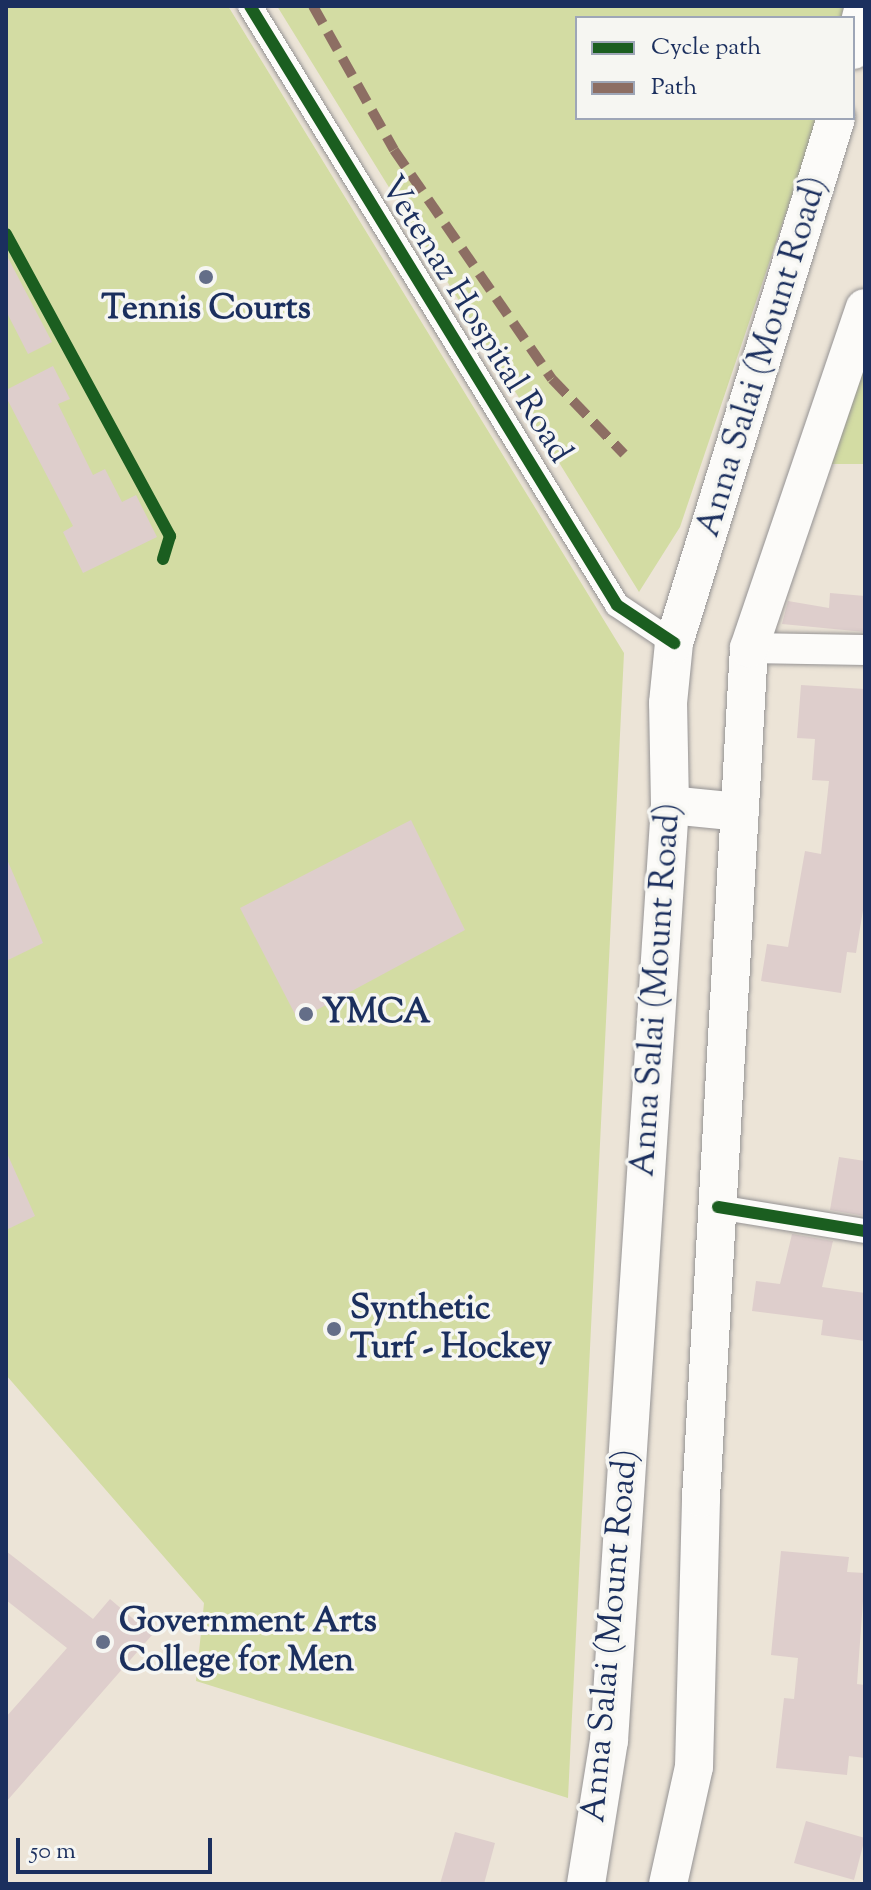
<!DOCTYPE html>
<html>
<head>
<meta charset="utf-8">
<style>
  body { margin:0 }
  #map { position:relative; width:871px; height:1890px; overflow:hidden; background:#ece4d7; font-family:"Sorts Mill Goudy",serif }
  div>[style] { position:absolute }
  .green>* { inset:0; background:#d3dca3 }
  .building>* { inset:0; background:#dececc }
  .roads { filter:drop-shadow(0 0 2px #959394) drop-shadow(0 0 2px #959394) }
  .minor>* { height:24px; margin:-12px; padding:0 12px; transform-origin:12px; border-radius:12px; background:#fcfbf9 }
  .tertiary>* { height:30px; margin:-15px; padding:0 15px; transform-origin:15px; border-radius:15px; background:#fcfbf9 }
  .primary>* { height:38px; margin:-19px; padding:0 19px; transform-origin:19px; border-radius:19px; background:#fcfbf9 }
  .quiet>* { height:10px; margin-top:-5px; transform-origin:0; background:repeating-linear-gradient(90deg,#8d6e63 0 20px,transparent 0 30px) }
  .cycleway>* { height:12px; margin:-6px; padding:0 6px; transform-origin:6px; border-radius:6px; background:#1b5e20 }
  .dots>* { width:22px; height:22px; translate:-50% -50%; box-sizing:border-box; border:4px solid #f6f6f2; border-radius:50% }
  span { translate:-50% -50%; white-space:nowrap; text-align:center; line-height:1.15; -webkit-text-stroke:7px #f6f6f2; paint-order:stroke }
  .poi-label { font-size:34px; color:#1b2f5e; font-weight:700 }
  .left { translate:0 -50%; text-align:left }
  .street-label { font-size:34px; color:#1b2f5e }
  .frame { position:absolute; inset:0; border:8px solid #1b2f5e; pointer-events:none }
  .legend { position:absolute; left:575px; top:16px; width:280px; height:104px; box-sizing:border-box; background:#f6f6f2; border:2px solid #9ea6b7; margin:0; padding:10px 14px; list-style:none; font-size:24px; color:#1b2f5e }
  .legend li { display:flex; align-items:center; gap:16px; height:40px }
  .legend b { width:40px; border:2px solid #9ea6b7 }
  .scale { position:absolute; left:16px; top:1838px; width:196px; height:36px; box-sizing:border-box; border:4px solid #1b2f5e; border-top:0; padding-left:10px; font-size:24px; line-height:28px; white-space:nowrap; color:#1b2f5e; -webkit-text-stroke:6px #f6f6f2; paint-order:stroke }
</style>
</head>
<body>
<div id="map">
  <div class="green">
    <i style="clip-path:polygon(6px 6px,228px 6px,624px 653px,568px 1798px,196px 1681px,204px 1603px,6px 1375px)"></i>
    <i style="clip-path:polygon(277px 6px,844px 6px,841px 18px,577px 18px,577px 118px,818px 118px,680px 527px,639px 592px)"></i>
    <i style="clip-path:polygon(865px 342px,865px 464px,823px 464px)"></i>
  </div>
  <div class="building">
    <i style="clip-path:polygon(6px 254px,52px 342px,28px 354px,6px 311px)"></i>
    <i style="clip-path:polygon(53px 366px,70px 399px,58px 404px,93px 475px,105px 469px,122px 502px,136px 495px,157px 537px,83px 573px,63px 532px,73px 526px,6px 397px,6px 390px)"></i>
    <i style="clip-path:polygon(830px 593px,865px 596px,865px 632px,782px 624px,788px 601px,829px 608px)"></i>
    <i style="clip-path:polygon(801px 685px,865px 689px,865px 898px,856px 953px,847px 952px,841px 993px,761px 981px,767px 944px,788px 947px,805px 851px,821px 854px,829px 781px,812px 780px,815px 739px,797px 738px)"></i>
    <i style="clip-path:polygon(411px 820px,465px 930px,298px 1020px,240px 908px)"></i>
    <i style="clip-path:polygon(6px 857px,43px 943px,6px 961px)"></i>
    <i style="clip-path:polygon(6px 1151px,35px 1216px,6px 1230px)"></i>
    <i style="clip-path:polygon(839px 1157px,865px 1161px,865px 1216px,830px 1210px)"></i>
    <i style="clip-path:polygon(792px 1234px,833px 1241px,822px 1287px,865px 1293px,865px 1341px,821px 1335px,823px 1320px,752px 1311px,756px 1281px,780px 1284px)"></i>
    <i style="clip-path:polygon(6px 1551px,93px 1619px,110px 1599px,152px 1635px,6px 1802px,6px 1717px,67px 1648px,6px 1600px)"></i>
    <i style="clip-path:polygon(781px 1551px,849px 1557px,847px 1572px,865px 1573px,857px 1684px,865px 1685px,865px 1758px,849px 1756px,847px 1775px,776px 1768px,784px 1698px,794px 1699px,798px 1658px,771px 1655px)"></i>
    <i style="clip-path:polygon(806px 1821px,865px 1838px,854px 1880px,794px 1863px)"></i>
    <i style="clip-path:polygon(455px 1832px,495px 1843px,484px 1884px,440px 1884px)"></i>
  </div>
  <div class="roads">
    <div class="minor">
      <i style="left:250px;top:6px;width:702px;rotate:58.5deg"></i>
      <i style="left:617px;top:605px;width:69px;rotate:33.7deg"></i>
      <i style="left:718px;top:1207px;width:149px;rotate:9.3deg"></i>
    </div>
    <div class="tertiary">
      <i style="left:749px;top:648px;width:116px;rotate:1deg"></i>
    </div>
    <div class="primary">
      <i style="left:853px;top:50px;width:45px;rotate:-76deg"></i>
      <i style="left:670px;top:805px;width:70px;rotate:5.7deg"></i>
      <i style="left:586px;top:1884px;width:145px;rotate:-80.9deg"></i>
      <i style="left:609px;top:1741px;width:938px;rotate:-86.27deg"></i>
      <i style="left:670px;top:805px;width:102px;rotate:-91.1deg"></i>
      <i style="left:668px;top:703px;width:60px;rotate:-84.3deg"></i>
      <i style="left:674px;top:643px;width:549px;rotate:-72.85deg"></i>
      <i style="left:668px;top:1884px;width:120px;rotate:-77.5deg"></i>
      <i style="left:694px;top:1767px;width:269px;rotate:-88.5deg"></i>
      <i style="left:701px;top:1498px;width:851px;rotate:-86.77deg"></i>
      <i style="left:749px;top:648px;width:359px;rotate:-71.2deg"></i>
    </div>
  </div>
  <div class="quiet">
    <i style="left:313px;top:6px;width:165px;rotate:60.6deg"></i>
    <i style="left:394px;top:150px;width:278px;rotate:55.4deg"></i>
    <i style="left:552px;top:379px;width:104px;rotate:46.2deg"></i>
  </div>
  <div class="cycleway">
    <i style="left:250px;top:6px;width:702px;rotate:58.5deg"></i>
    <i style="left:617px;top:605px;width:69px;rotate:33.7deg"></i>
    <i style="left:6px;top:234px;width:344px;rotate:61.5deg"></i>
    <i style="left:170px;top:536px;width:24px;rotate:107deg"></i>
    <i style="left:718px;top:1207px;width:149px;rotate:9.3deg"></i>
  </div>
  <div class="dots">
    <i style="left:206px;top:277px;background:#646e88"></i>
    <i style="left:306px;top:1014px;background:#646e88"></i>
    <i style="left:334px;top:1329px;background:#646e88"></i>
    <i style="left:103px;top:1642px;background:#646e88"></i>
  </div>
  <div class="poi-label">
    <span style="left:206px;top:310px">Tennis Courts</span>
    <span class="left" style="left:322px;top:1014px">YMCA</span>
    <span class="left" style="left:350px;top:1329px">Synthetic<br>Turf - Hockey</span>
    <span class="left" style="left:119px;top:1642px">Government Arts<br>College for Men</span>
  </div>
  <div class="street-label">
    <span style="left:475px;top:320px;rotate:58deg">Vetenaz Hospital Road</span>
    <span style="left:763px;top:357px;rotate:-73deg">Anna Salai (Mount Road)</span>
    <span style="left:657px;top:990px;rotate:-86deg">Anna Salai (Mount Road)</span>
    <span style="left:611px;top:1636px;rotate:-85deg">Anna Salai (Mount Road)</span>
  </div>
  <div class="frame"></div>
  <ul class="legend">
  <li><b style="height:10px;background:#1b5e20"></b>Cycle path</li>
  <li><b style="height:10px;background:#8d6e63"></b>Path</li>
  </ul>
  <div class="scale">50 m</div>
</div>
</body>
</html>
